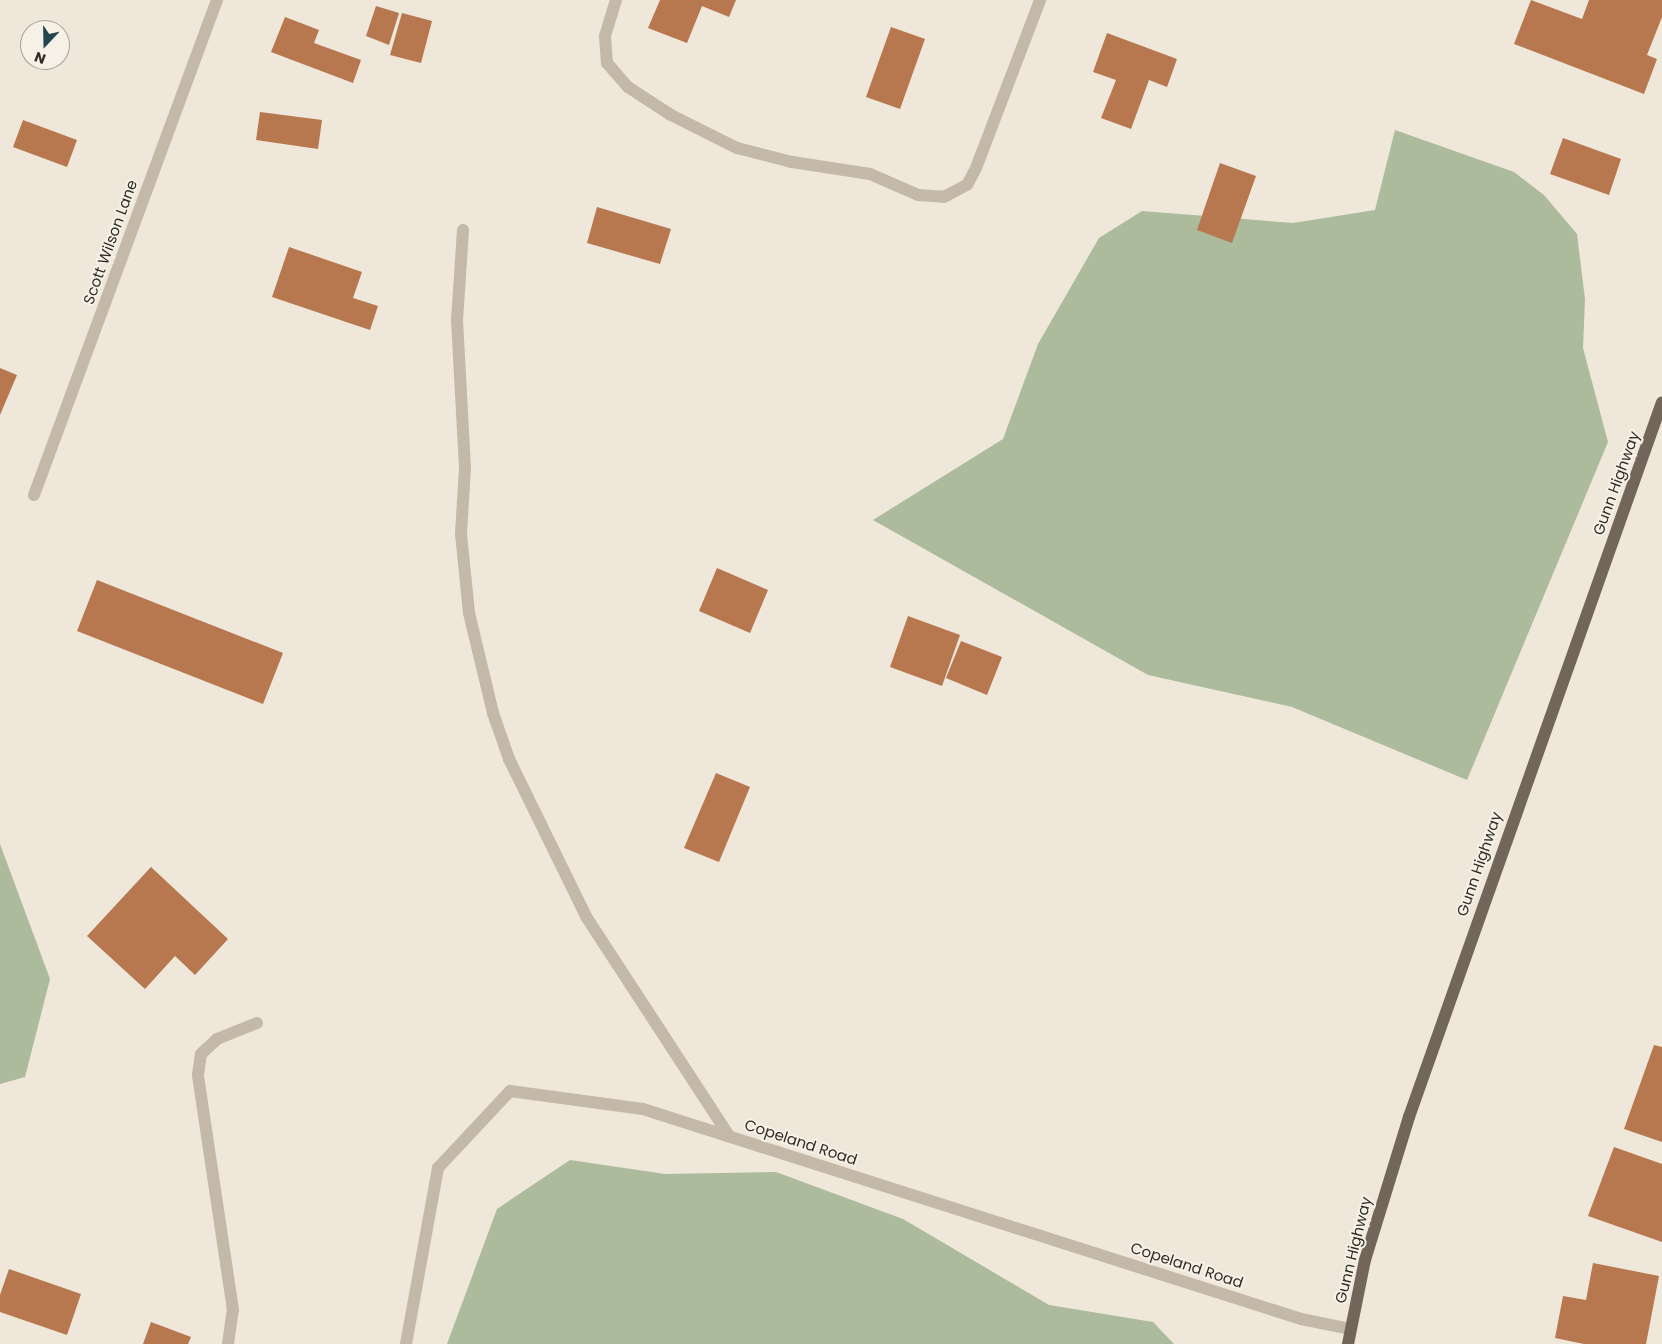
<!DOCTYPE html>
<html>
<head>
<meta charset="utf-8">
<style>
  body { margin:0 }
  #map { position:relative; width:1662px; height:1344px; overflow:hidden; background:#eee7da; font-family:Poppins,sans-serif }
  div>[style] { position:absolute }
  .green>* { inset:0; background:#acbb9c }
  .building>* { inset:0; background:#b7774f }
  .minor>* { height:12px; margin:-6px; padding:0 6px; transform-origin:6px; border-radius:6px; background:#c4b9a8 }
  .major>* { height:12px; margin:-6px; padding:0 6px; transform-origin:6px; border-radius:6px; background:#72655a }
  span { translate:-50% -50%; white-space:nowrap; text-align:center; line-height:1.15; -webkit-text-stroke:4px #f6f1e6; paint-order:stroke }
  .street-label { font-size:15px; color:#322c27 }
  .north { position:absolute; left:20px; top:20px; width:50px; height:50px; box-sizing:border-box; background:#f6f1e6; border:1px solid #a8a29a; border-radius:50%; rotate:201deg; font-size:14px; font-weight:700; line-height:20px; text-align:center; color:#322c27 }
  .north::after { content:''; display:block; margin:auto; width:18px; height:22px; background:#22454f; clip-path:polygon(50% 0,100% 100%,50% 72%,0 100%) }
</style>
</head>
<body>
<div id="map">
  <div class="green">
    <i style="clip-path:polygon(1395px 130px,1514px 172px,1544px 195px,1577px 234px,1585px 299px,1583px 348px,1608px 442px,1467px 780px,1292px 707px,1148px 675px,873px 520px,1003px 439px,1038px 344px,1099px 238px,1142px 211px,1293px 223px,1375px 210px)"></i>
    <i style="clip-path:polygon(0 844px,50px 979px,25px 1077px,0 1084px)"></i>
    <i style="clip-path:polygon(570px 1160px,665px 1174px,776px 1172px,903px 1219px,1049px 1305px,1153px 1322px,1174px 1344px,447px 1344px,497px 1209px)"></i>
  </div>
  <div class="building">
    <i style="clip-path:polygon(660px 0,736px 0,729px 17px,702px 6px,687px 43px,648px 28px)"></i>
    <i style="clip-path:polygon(1531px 0,1582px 19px,1589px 0,1662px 0,1662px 17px,1647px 55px,1657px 59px,1644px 94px,1514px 44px)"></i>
    <i style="clip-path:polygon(376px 6px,399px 13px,389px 45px,366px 36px)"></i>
    <i style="clip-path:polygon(402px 13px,432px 21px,421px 63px,390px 55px)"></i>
    <i style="clip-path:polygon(285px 17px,319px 30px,314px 43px,361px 60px,353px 83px,271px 52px)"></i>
    <i style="clip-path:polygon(891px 27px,925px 39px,900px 109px,866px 97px)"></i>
    <i style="clip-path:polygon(1107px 33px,1177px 59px,1167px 87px,1149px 80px,1131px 129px,1101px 118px,1116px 80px,1093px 72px)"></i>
    <i style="clip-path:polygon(260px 112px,322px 120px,318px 149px,256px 140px)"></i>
    <i style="clip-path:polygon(23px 120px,77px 140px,67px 167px,13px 147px)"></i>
    <i style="clip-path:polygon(1563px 138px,1621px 159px,1609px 195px,1550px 174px)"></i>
    <i style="clip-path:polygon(1220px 163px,1256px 176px,1232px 243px,1197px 230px)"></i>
    <i style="clip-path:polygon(597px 207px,671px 229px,660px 264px,587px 243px)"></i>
    <i style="clip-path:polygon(289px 247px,362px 272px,353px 298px,378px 306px,370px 330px,272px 297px)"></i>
    <i style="clip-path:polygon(0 368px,17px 375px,0 415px)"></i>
    <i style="clip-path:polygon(717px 568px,768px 590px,750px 633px,699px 611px)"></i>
    <i style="clip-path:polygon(97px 580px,283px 653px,263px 704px,77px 631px)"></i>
    <i style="clip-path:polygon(908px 616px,960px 635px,942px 686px,890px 667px)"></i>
    <i style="clip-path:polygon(961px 641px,1002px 657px,987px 695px,946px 678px)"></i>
    <i style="clip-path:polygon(716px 773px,750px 787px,719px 862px,684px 848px)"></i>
    <i style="clip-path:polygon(151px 867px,228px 939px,195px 975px,175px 956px,145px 989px,87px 936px)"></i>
    <i style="clip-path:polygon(1654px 1045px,1662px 1047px,1662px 1142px,1624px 1129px)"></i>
    <i style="clip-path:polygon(1614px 1147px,1662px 1164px,1662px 1242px,1588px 1216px)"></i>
    <i style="clip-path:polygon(1593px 1263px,1659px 1276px,1646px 1344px,1584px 1344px,1555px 1338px,1563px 1296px,1586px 1300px)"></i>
    <i style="clip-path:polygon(9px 1269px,81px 1294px,67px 1335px,0 1312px,0 1295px)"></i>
    <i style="clip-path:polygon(151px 1322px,191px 1337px,188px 1344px,143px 1344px)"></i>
  </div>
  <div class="minor">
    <i style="left:616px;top:0;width:38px;rotate:107deg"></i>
    <i style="left:605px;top:36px;width:27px;rotate:86deg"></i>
    <i style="left:607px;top:63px;width:32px;rotate:49deg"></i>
    <i style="left:628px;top:87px;width:51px;rotate:33.1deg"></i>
    <i style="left:671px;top:115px;width:74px;rotate:26.6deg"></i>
    <i style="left:737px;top:148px;width:57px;rotate:14.3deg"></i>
    <i style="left:792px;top:162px;width:79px;rotate:8.7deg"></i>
    <i style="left:870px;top:174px;width:52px;rotate:23.6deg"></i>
    <i style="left:918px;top:195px;width:26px;rotate:4deg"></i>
    <i style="left:944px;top:197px;width:26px;rotate:-28deg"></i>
    <i style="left:967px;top:185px;width:19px;rotate:-62deg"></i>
    <i style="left:976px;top:168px;width:180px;rotate:-69.1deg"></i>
    <i style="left:463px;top:230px;width:90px;rotate:93.8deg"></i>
    <i style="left:457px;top:320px;width:148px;rotate:86.9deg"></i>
    <i style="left:465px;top:468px;width:66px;rotate:93.5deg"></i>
    <i style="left:461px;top:534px;width:79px;rotate:84.2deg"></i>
    <i style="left:469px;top:613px;width:103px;rotate:76.5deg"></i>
    <i style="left:493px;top:713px;width:49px;rotate:70.8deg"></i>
    <i style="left:509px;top:759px;width:177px;rotate:63.9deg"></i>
    <i style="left:587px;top:918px;width:260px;rotate:56.9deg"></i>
    <i style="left:34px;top:495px;width:528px;rotate:-69.71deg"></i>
    <i style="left:228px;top:1344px;width:34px;rotate:-82deg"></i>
    <i style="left:233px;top:1310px;width:238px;rotate:-98.5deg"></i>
    <i style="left:198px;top:1075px;width:21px;rotate:-82deg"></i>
    <i style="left:201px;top:1054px;width:22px;rotate:-43deg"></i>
    <i style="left:217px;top:1039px;width:43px;rotate:-21.8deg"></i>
    <i style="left:406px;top:1344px;width:179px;rotate:-79.7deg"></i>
    <i style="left:438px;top:1168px;width:105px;rotate:-46.9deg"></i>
    <i style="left:510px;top:1091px;width:134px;rotate:7.7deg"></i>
    <i style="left:643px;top:1109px;width:691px;rotate:17.7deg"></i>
    <i style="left:1301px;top:1319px;width:50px;rotate:11.5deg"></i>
  </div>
  <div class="major">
    <i style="left:1348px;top:1344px;width:86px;rotate:-78.6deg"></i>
    <i style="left:1365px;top:1260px;width:150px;rotate:-72.9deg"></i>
    <i style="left:1409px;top:1117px;width:758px;rotate:-70.51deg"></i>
  </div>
  <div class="street-label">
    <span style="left:110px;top:242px;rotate:-70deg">Scott Wilson Lane</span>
    <span style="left:1616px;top:483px;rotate:-70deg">Gunn Highway</span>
    <span style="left:1479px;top:864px;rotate:-71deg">Gunn Highway</span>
    <span style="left:801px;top:1142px;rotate:18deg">Copeland Road</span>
    <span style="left:1353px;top:1250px;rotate:-76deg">Gunn Highway</span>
    <span style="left:1187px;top:1265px;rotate:18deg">Copeland Road</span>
  </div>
  <div class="north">N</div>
</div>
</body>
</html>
